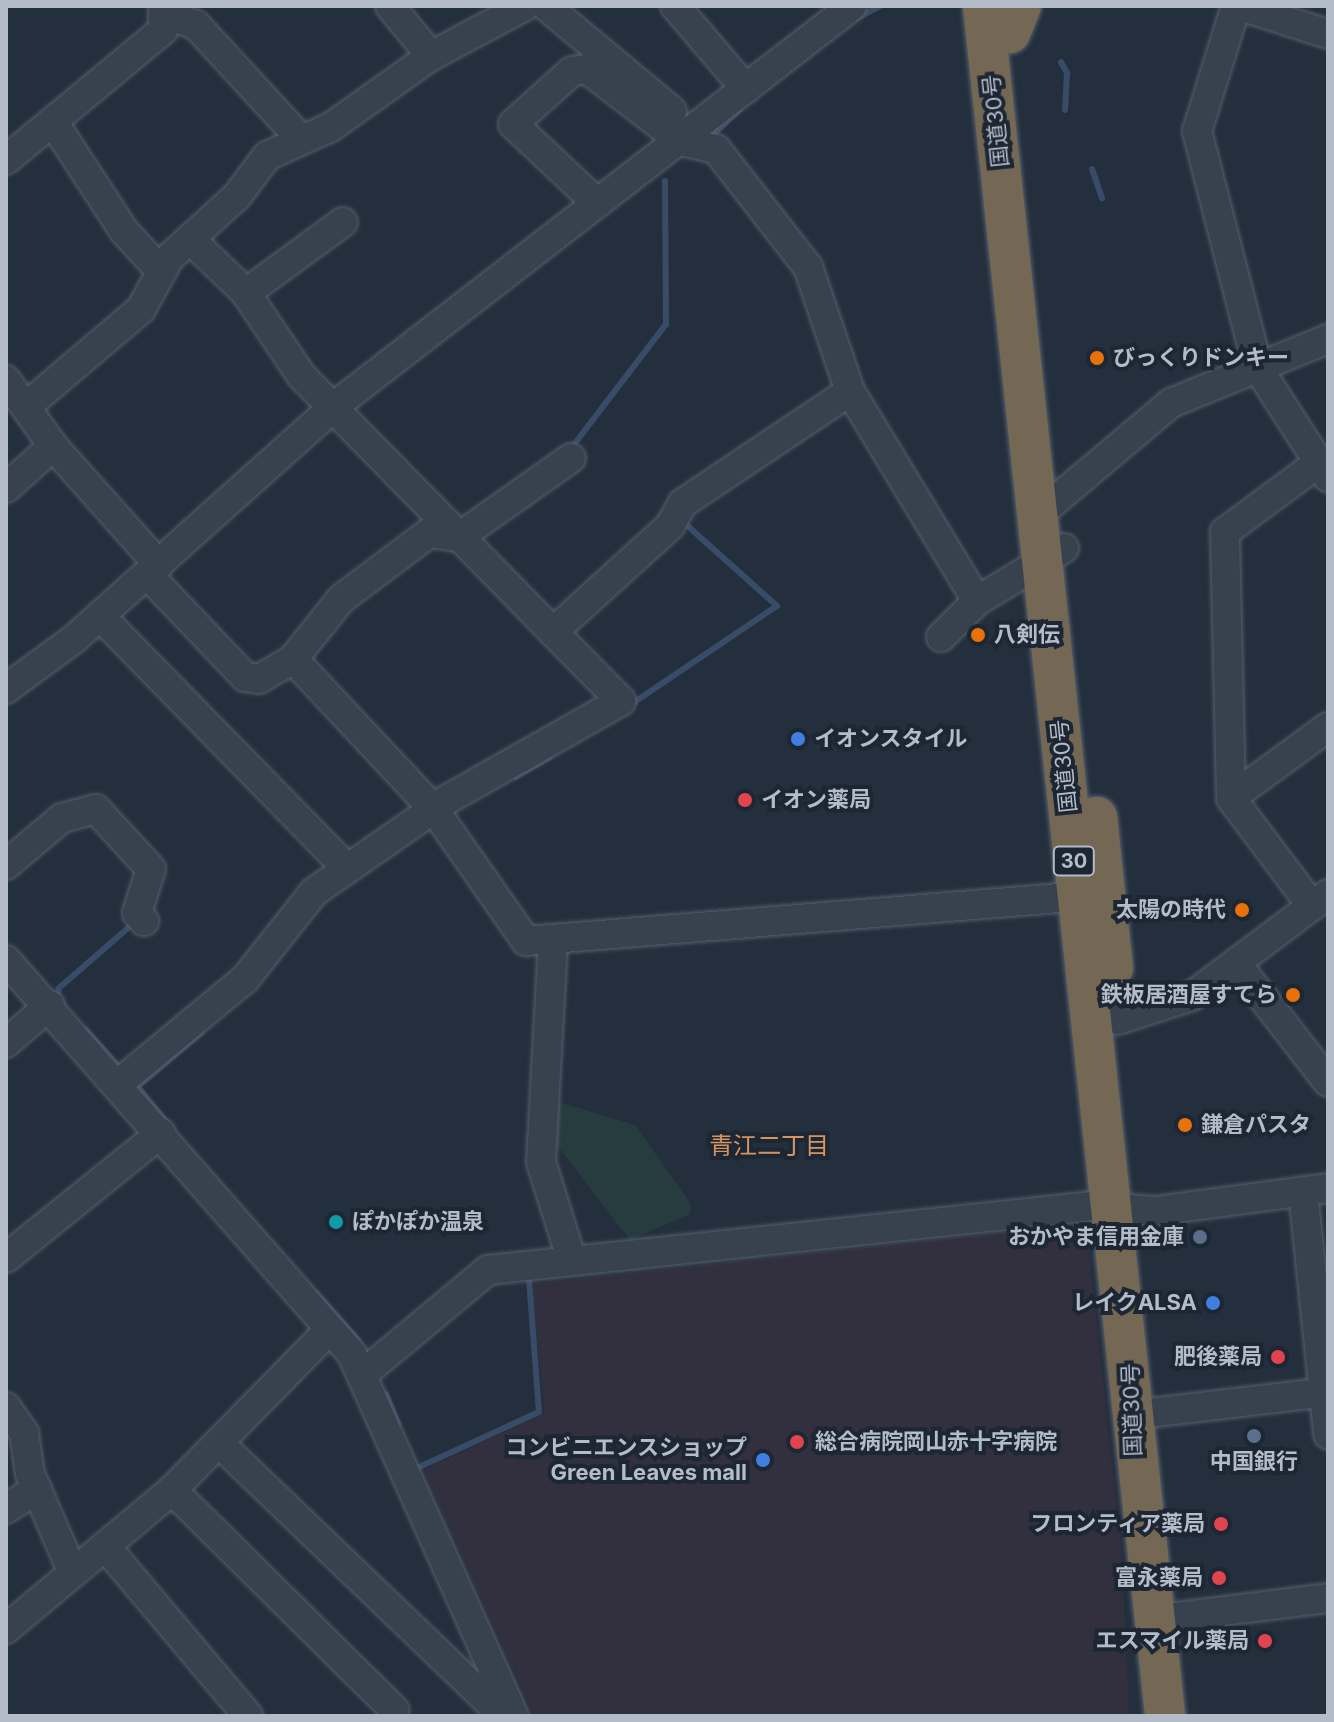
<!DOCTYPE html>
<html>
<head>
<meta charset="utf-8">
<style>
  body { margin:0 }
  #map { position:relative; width:1334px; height:1722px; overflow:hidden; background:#242f3e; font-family:Inter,"Noto Sans JP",sans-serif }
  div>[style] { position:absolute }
  .medical>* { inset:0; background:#32303f }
  .green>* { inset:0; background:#263c3f }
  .stream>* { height:6px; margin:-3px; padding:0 3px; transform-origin:3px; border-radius:3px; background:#394c67 }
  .roads { filter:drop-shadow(0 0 2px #565f6c) drop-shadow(0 0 2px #565f6c) }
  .minor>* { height:28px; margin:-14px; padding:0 14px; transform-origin:14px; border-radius:14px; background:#38414e }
  .highway>* { height:40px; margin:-20px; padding:0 20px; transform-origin:20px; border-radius:20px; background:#746855 }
  .dots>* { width:22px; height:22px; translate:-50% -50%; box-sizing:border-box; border:4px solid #1d2633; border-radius:50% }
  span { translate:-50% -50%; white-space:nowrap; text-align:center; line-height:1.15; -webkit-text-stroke:8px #1d2633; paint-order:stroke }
  .shield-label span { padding:2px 6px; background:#1d2633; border:2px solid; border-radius:6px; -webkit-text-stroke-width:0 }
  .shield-label { font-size:20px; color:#b4bcc9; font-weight:700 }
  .street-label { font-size:22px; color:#b4bcc9 }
  .poi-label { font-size:22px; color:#b4bcc9; font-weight:700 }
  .left { translate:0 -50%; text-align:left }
  .right { translate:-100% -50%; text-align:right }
  .neighbourhood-label { font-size:24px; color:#d59563 }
  .frame { position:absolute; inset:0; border:8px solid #b4bcc9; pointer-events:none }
</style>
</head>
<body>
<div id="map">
  <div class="medical">
    <i style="clip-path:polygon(1086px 1223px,1122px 1558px,1129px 1716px,534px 1716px,424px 1470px,545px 1413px,531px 1284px)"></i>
  </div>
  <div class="green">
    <i style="clip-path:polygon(552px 1100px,635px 1125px,691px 1204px,690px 1214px,630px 1240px,560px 1149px,551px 1151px)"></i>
  </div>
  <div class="stream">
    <i style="left:855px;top:19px;width:29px;rotate:-27deg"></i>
    <i style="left:1061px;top:62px;width:13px;rotate:61deg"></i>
    <i style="left:1067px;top:73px;width:37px;rotate:93deg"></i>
    <i style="left:711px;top:137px;width:40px;rotate:-44deg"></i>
    <i style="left:1092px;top:169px;width:31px;rotate:71deg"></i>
    <i style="left:569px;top:451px;width:160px;rotate:-52.6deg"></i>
    <i style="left:666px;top:324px;width:143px;rotate:-90.4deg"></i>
    <i style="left:630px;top:705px;width:177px;rotate:-34deg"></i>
    <i style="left:777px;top:606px;width:127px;rotate:-138.2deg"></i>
    <i style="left:515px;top:777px;width:40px;rotate:-29.7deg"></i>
    <i style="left:57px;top:998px;width:10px;rotate:-79deg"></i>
    <i style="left:59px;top:988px;width:102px;rotate:-41deg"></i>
    <i style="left:86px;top:1030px;width:52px;rotate:48.1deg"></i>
    <i style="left:137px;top:1086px;width:49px;rotate:50.8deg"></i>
    <i style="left:137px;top:1087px;width:85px;rotate:-40.2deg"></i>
    <i style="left:315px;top:1292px;width:64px;rotate:48.1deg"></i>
    <i style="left:386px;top:1394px;width:32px;rotate:68deg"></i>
    <i style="left:417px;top:1468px;width:134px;rotate:-24.7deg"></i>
    <i style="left:539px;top:1412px;width:134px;rotate:-94.3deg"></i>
  </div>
  <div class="roads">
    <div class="minor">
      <i style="left:390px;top:6px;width:65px;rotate:50.6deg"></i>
      <i style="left:546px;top:6px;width:164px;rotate:39.8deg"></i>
      <i style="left:675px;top:6px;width:109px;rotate:49.5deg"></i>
      <i style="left:1236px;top:6px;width:131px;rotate:107.3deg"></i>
      <i style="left:1197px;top:131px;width:245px;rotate:75.6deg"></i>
      <i style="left:1258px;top:368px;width:130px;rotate:57.3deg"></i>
      <i style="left:1240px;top:6px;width:92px;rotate:17.7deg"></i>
      <i style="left:167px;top:15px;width:31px;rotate:19deg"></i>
      <i style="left:196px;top:25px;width:154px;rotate:47.4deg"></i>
      <i style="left:55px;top:125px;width:126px;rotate:56.9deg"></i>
      <i style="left:124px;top:231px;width:53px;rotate:47.3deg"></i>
      <i style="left:6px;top:160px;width:204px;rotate:-39.6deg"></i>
      <i style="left:163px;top:30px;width:24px;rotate:-90deg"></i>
      <i style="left:597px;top:203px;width:115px;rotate:-136.8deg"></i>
      <i style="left:513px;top:124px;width:79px;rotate:-41.9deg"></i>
      <i style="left:572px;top:71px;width:15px;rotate:-8deg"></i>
      <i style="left:587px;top:69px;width:118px;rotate:37.5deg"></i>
      <i style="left:681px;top:141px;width:36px;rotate:13deg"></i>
      <i style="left:716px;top:149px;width:150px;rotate:52.1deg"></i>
      <i style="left:808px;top:267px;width:131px;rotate:71.3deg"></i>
      <i style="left:850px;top:391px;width:245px;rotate:58.8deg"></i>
      <i style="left:977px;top:601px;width:102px;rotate:-31.3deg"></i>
      <i style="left:246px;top:293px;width:120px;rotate:-36.2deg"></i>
      <i style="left:6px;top:380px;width:81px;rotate:54.5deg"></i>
      <i style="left:53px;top:446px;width:159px;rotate:48.3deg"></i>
      <i style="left:28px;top:405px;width:148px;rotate:-40.3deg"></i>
      <i style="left:141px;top:309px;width:58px;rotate:-61.2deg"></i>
      <i style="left:169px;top:258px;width:92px;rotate:-42.4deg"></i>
      <i style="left:237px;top:196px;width:50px;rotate:-53.1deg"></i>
      <i style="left:267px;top:156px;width:70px;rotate:-24.4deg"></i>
      <i style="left:331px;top:127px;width:123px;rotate:-35.4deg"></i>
      <i style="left:431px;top:56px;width:106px;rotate:-28deg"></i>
      <i style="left:6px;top:488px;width:63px;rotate:-41.8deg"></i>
      <i style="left:1038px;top:515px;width:174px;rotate:-40.1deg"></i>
      <i style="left:1171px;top:403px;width:170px;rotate:-22.2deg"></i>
      <i style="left:147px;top:574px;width:142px;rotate:46.4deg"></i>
      <i style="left:245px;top:677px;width:14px;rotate:8deg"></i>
      <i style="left:259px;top:679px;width:39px;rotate:-30deg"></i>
      <i style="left:293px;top:659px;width:208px;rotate:46.9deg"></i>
      <i style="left:435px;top:811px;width:159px;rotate:55deg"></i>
      <i style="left:526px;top:941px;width:572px;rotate:-4.61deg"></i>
      <i style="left:100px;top:616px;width:353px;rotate:45.6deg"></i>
      <i style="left:553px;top:632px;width:158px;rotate:-42.2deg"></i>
      <i style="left:670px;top:526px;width:26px;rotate:-61deg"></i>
      <i style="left:683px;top:503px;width:201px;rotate:-33.8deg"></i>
      <i style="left:941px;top:637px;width:51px;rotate:-45deg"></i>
      <i style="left:293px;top:659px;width:77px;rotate:-51.3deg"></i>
      <i style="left:341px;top:599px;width:110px;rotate:-36.9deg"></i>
      <i style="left:429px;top:533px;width:30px;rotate:8deg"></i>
      <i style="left:459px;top:537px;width:137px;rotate:-35.2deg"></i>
      <i style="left:6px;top:689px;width:84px;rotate:-36.3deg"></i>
      <i style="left:74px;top:639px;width:351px;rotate:-41.8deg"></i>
      <i style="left:336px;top:405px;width:652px;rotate:-37.71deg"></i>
      <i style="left:1231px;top:798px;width:120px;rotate:-36.2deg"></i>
      <i style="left:6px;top:865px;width:73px;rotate:-40deg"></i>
      <i style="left:62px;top:818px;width:35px;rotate:-15deg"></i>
      <i style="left:96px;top:809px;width:81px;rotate:47.5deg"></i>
      <i style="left:151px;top:869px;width:46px;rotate:107.7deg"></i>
      <i style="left:137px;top:913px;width:11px;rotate:49deg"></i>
      <i style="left:1312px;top:906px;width:135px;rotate:-126.9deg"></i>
      <i style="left:1231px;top:798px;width:266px;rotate:-91.3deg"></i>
      <i style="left:1225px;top:532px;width:114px;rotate:-36.5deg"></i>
      <i style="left:553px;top:941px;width:221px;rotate:93.1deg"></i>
      <i style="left:541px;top:1162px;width:101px;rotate:72.6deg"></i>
      <i style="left:6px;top:960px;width:524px;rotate:48.71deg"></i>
      <i style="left:352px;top:1354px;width:397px;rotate:65.9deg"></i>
      <i style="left:1236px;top:963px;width:150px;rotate:52.3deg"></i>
      <i style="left:1118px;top:1020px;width:78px;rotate:-18deg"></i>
      <i style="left:1192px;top:996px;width:170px;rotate:-36.9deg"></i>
      <i style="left:6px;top:1043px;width:58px;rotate:-40.8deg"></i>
      <i style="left:118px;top:1084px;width:165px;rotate:-39.6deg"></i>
      <i style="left:245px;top:979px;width:111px;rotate:-51.6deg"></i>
      <i style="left:314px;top:892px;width:163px;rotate:-34.8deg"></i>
      <i style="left:448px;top:799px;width:199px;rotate:-29.5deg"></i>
      <i style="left:621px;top:701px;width:457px;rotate:-134.5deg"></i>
      <i style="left:301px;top:375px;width:99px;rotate:-123.9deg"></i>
      <i style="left:246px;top:293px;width:78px;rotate:-136deg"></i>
      <i style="left:1303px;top:1191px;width:245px;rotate:84.1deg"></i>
      <i style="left:6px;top:1258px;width:199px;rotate:-38.9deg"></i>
      <i style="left:363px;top:1374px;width:163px;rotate:-39.8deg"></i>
      <i style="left:488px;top:1270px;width:608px;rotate:-6.04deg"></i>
      <i style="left:1093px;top:1206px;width:62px;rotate:4.6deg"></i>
      <i style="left:1155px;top:1211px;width:175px;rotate:-7.6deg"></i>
      <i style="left:6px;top:1407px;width:32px;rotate:55deg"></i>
      <i style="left:24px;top:1433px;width:41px;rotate:81.7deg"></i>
      <i style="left:30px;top:1474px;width:108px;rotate:66.5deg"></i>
      <i style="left:1132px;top:1415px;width:197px;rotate:-6.7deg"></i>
      <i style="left:219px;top:1443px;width:395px;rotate:43.8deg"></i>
      <i style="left:172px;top:1490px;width:313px;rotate:44.7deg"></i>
      <i style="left:6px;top:1509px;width:37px;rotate:-33deg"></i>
      <i style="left:105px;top:1546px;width:222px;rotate:49.9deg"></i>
      <i style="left:1152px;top:1620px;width:177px;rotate:-7.1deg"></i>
      <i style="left:6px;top:1629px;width:217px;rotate:-39.9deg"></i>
      <i style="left:172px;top:1490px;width:224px;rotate:-45.5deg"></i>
    </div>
    <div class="highway">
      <i style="left:983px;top:6px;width:1720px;rotate:83.92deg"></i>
      <i style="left:1010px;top:33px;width:29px;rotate:-68deg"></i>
      <i style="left:1097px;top:817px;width:152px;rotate:84deg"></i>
    </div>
  </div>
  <div class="dots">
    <i style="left:1097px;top:358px;background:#e8710a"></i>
    <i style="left:978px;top:635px;background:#e8710a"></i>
    <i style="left:798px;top:739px;background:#3f7fe0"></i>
    <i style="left:745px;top:800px;background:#e0444e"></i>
    <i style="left:1242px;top:910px;background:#e8710a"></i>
    <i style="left:1293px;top:995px;background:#e8710a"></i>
    <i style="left:1185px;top:1125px;background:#e8710a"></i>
    <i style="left:336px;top:1222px;background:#0f9aa8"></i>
    <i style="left:1200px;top:1237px;background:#5c6f8a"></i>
    <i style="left:1213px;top:1303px;background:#3f7fe0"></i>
    <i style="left:1278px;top:1357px;background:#e0444e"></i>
    <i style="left:1254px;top:1436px;background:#5c6f8a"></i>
    <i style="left:797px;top:1442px;background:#e0444e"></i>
    <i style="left:763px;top:1460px;background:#3f7fe0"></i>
    <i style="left:1221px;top:1524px;background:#e0444e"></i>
    <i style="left:1219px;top:1578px;background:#e0444e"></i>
    <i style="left:1265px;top:1641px;background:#e0444e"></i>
  </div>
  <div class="shield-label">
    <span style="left:1074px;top:861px">30</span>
  </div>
  <div class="street-label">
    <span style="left:996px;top:121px;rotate:-96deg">国道30号</span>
    <span style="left:1064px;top:766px;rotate:-96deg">国道30号</span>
    <span style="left:1132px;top:1410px;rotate:-92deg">国道30号</span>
  </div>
  <div class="poi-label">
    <span class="left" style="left:1113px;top:358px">びっくりドンキー</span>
    <span class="left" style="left:994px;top:635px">八剣伝</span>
    <span class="left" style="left:814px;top:739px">イオンスタイル</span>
    <span class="left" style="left:761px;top:800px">イオン薬局</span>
    <span class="right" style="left:1226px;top:910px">太陽の時代</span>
    <span class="right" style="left:1277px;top:995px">鉄板居酒屋すてら</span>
    <span class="left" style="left:1201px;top:1125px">鎌倉パスタ</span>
    <span class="left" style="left:352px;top:1222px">ぽかぽか温泉</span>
    <span class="right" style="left:1184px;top:1237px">おかやま信用金庫</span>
    <span class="right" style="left:1197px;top:1303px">レイクALSA</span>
    <span class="right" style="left:1262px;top:1357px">肥後薬局</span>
    <span class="left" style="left:815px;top:1442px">総合病院岡山赤十字病院</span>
    <span class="right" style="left:747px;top:1460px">コンビニエンスショップ<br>Green Leaves mall</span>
    <span style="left:1254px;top:1462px">中国銀行</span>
    <span class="right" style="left:1205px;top:1524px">フロンティア薬局</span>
    <span class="right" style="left:1203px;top:1578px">富永薬局</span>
    <span class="right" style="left:1249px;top:1641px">エスマイル薬局</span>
  </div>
  <div class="neighbourhood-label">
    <span style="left:769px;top:1146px">青江二丁目</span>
  </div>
  <div class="frame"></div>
</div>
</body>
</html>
